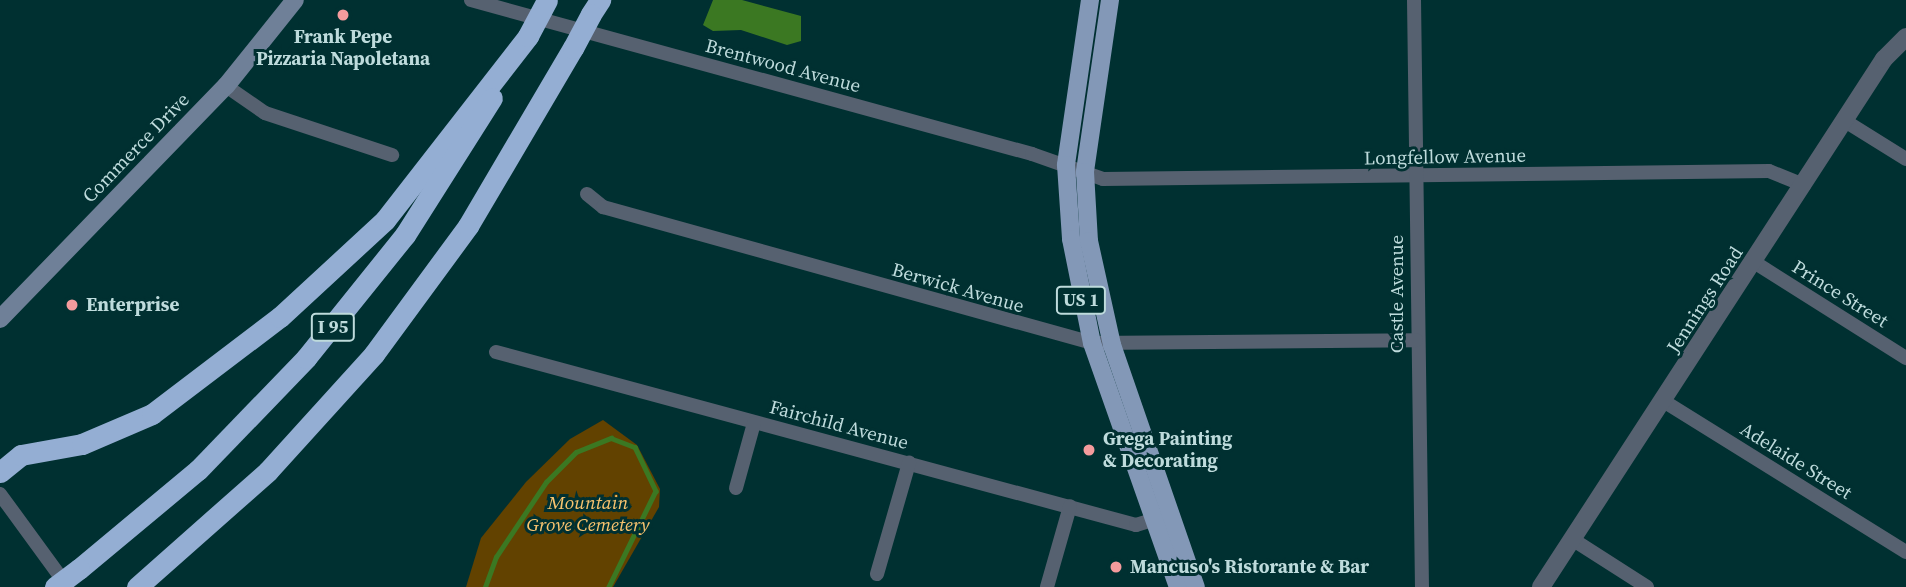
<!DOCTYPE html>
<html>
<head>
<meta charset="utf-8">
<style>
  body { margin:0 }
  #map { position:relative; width:1906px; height:587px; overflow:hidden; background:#003031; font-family:"Source Serif 4",serif }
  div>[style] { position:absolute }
  .green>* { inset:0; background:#624200 }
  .water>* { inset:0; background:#3b7822 }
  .stream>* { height:4.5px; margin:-2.25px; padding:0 2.25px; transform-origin:2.25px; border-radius:2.25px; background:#3b7822 }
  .minor>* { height:14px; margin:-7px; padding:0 7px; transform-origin:7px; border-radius:7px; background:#566170 }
  .tertiary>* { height:18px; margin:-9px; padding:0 9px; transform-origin:9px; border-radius:9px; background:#566170 }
  .secondary>* { height:18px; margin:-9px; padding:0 9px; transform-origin:9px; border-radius:9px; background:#6f8098 }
  .primary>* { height:18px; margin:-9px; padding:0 9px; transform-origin:9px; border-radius:9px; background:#8398b7 }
  .motorway>* { height:21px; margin:-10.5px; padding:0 10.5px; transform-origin:10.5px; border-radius:10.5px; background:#94aed3 }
  .motorway-bridge>* { height:21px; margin:-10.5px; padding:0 10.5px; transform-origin:10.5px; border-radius:10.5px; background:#94aed3 }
  .dots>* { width:19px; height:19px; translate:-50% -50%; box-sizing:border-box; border:4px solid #003031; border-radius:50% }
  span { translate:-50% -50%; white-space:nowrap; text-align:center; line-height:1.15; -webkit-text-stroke:6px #003031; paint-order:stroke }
  .shield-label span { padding:2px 5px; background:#003031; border:2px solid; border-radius:5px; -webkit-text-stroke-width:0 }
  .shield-label { font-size:18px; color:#bedbdc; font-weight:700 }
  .poi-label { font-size:19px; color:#bedbdc; font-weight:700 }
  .left { translate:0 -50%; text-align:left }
  .street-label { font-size:19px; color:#bedbdc }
  .park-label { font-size:19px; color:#f9c46f; font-style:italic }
</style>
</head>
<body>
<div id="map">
  <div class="green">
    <i style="clip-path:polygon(603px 420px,637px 445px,660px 489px,659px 507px,613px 587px,466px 587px,481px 538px,526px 482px,570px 439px)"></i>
  </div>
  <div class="water">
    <i style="clip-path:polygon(713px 0,742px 0,801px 16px,801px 41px,787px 45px,741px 30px,713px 31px,703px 25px)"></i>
  </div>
  <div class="stream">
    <i style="left:485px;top:587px;width:32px;rotate:-70deg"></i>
    <i style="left:496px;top:557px;width:90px;rotate:-56.3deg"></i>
    <i style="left:546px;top:482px;width:42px;rotate:-45deg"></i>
    <i style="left:576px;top:452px;width:38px;rotate:-22deg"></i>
    <i style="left:611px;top:438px;width:26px;rotate:21deg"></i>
    <i style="left:635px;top:447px;width:49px;rotate:64.5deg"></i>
    <i style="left:656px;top:491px;width:107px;rotate:116.1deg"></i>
  </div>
  <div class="minor">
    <i style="left:471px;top:0;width:582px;rotate:15.35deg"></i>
    <i style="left:1032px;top:154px;width:75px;rotate:19.4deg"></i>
    <i style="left:1103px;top:179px;width:666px;rotate:-0.69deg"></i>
    <i style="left:1769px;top:171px;width:38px;rotate:22deg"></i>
    <i style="left:1414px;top:0;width:587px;rotate:89.22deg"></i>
    <i style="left:226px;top:86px;width:47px;rotate:34.7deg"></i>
    <i style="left:265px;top:113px;width:134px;rotate:18.3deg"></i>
    <i style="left:1845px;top:121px;width:72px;rotate:31.9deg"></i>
    <i style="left:587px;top:194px;width:21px;rotate:39deg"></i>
    <i style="left:603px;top:207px;width:508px;rotate:15.54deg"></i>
    <i style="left:1092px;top:343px;width:324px;rotate:-0.5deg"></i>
    <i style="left:1754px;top:262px;width:180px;rotate:32.3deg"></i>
    <i style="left:496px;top:352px;width:663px;rotate:15.13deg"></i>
    <i style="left:1136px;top:525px;width:28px;rotate:-17deg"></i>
    <i style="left:1665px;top:402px;width:284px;rotate:31.9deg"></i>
    <i style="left:736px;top:488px;width:67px;rotate:-74.5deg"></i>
    <i style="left:0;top:494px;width:114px;rotate:53.9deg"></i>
    <i style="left:1572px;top:539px;width:89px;rotate:32.6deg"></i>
    <i style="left:877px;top:574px;width:116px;rotate:-73.9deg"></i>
    <i style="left:1047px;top:587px;width:84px;rotate:-74.1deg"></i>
  </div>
  <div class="tertiary">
    <i style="left:1541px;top:587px;width:630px;rotate:-56.99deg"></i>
    <i style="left:1884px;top:59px;width:31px;rotate:-45deg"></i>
  </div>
  <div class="secondary">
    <i style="left:0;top:319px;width:325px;rotate:-45.9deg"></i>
    <i style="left:226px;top:86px;width:110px;rotate:-51.3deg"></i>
  </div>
  <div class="primary">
    <i style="left:1090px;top:0;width:167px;rotate:98.3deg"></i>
    <i style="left:1066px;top:165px;width:74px;rotate:86.1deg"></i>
    <i style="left:1071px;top:239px;width:106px;rotate:78.6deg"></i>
    <i style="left:1092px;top:343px;width:259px;rotate:70.6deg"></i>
    <i style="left:1110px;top:0;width:174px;rotate:98.3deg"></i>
    <i style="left:1085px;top:172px;width:69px;rotate:86.7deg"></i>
    <i style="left:1089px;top:241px;width:107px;rotate:77.5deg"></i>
    <i style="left:1112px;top:345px;width:256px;rotate:70.9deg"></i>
  </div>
  <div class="motorway">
    <i style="left:591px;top:14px;width:17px;rotate:-57deg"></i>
    <i style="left:0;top:472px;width:27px;rotate:-39deg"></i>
    <i style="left:21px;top:455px;width:62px;rotate:-10.2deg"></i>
    <i style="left:82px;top:444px;width:76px;rotate:-23.2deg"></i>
    <i style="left:152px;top:414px;width:161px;rotate:-37.2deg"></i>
    <i style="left:280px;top:317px;width:143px;rotate:-42.7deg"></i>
    <i style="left:385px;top:220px;width:233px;rotate:-52.1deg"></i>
    <i style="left:79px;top:569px;width:155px;rotate:-39.8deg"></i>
    <i style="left:198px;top:470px;width:156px;rotate:-46deg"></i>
    <i style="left:306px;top:358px;width:158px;rotate:-51.2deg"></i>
    <i style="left:405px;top:235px;width:162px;rotate:-57.6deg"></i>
    <i style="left:137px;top:587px;width:175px;rotate:-41.5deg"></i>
    <i style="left:268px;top:471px;width:158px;rotate:-47.8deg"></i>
    <i style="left:374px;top:354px;width:159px;rotate:-53.7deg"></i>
    <i style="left:468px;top:226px;width:207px;rotate:-59.5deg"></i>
  </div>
  <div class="motorway-bridge">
    <i style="left:528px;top:36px;width:40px;rotate:-62deg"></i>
    <i style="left:573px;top:48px;width:38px;rotate:-62deg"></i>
    <i style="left:55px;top:587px;width:30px;rotate:-37deg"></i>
  </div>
  <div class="dots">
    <i style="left:343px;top:15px;background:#f59b9d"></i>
    <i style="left:72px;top:305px;background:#f59b9d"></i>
    <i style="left:1089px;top:450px;background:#f59b9d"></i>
    <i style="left:1116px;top:567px;background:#f59b9d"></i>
  </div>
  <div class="shield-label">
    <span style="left:1081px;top:300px">US 1</span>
    <span style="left:333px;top:327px">I 95</span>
  </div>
  <div class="poi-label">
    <span style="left:343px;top:48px">Frank Pepe<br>Pizzaria Napoletana</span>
    <span class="left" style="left:86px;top:305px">Enterprise</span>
    <span class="left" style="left:1103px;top:450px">Grega Painting<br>&amp; Decorating</span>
    <span class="left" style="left:1130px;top:567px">Mancuso's Ristorante &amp; Bar</span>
  </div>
  <div class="street-label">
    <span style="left:783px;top:66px;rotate:15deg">Brentwood Avenue</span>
    <span style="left:136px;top:148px;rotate:-46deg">Commerce Drive</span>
    <span style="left:1445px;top:157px;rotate:-1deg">Longfellow Avenue</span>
    <span style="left:958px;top:288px;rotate:16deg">Berwick Avenue</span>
    <span style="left:1397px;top:294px;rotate:-90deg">Castle Avenue</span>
    <span style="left:1840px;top:294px;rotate:32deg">Prince Street</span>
    <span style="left:1705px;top:300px;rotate:-57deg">Jennings Road</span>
    <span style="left:839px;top:425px;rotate:15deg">Fairchild Avenue</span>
    <span style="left:1796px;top:461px;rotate:32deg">Adelaide Street</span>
  </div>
  <div class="park-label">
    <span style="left:588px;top:514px">Mountain<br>Grove Cemetery</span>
  </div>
</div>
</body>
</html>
